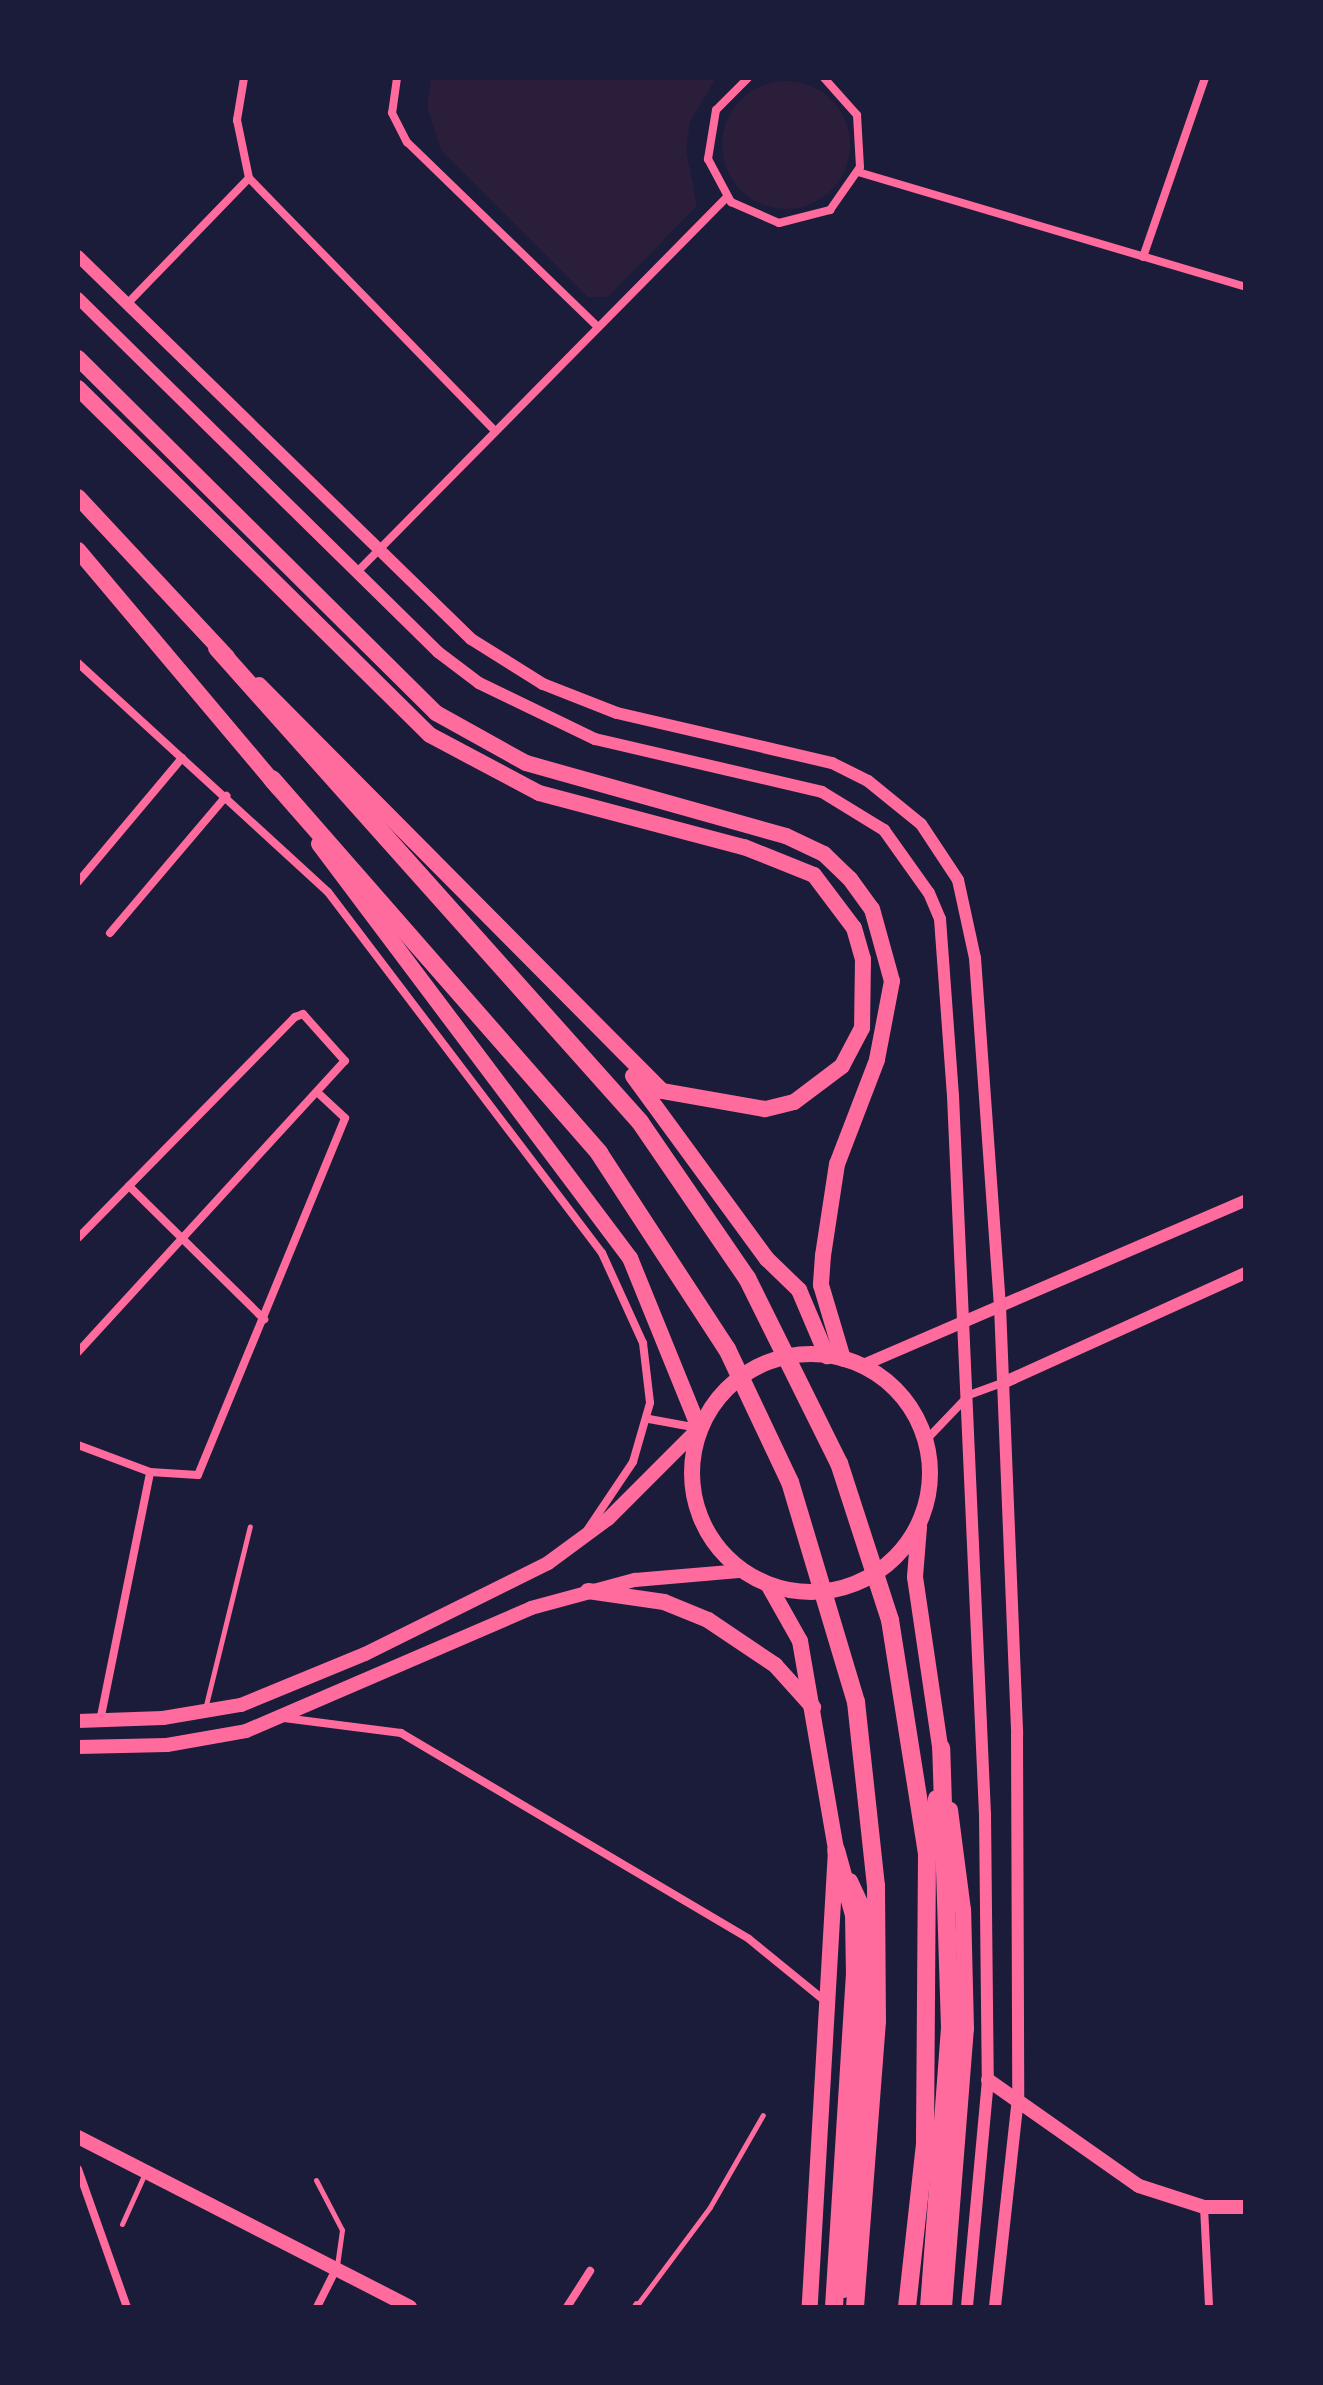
<!DOCTYPE html>
<html>
<head>
<meta charset="utf-8">
<style>
  body { margin:0 }
  #map { position:relative; width:1323px; height:2385px; overflow:hidden; background:#1b1b3a; font-family:Raleway,sans-serif }
  div>[style] { position:absolute }
  .green>* { inset:0; background:#2a1e3b }
  .round { border-radius:50% }
  .service>* { height:5px; margin:-2.5px; padding:0 2.5px; transform-origin:2.5px; border-radius:2.5px; background:#ff6b9d }
  .minor>* { height:8px; margin:-4px; padding:0 4px; transform-origin:4px; border-radius:4px; background:#ff6b9d }
  .tertiary>* { height:12px; margin:-6px; padding:0 6px; transform-origin:6px; border-radius:6px; background:#ff6b9d }
  .secondary>* { height:14px; margin:-7px; padding:0 7px; transform-origin:7px; border-radius:7px; background:#ff6b9d }
  .primary>* { height:16px; margin:-8px; padding:0 8px; transform-origin:8px; border-radius:8px; background:#ff6b9d }
  .primary>.ring { margin:-8px; padding:0; box-sizing:content-box; background:none; border:16px solid #ff6b9d; border-radius:50% }
  .trunk>* { height:16px; margin:-8px; padding:0 8px; transform-origin:8px; border-radius:8px; background:#ff6b9d }
  .motorway>* { height:18px; margin:-9px; padding:0 9px; transform-origin:9px; border-radius:9px; background:#ff6b9d }
  span { translate:-50% -50%; white-space:nowrap; text-align:center; line-height:1.15; -webkit-text-stroke:8px #1b1b3a; paint-order:stroke }
  .frame { position:absolute; inset:0; border:80px solid #1b1b3a; pointer-events:none }
</style>
</head>
<body>
<div id="map">
  <div class="green">
    <i style="clip-path:polygon(431px 78px,716px 78px,690px 122px,686px 150px,697px 206px,608px 297px,588px 297px,441px 150px,427px 107px)"></i>
    <i class="round" style="left:722px;top:81px;width:128px;height:128px"></i>
  </div>
  <div class="service">
    <i style="left:205px;top:1709px;width:188px;rotate:-76.2deg"></i>
    <i style="left:316px;top:2180px;width:56px;rotate:62.5deg"></i>
    <i style="left:342px;top:2230px;width:36px;rotate:98deg"></i>
    <i style="left:122px;top:2224px;width:56px;rotate:-65.7deg"></i>
    <i style="left:637px;top:2305px;width:122px;rotate:-53.3deg"></i>
    <i style="left:710px;top:2207px;width:106px;rotate:-60.1deg"></i>
  </div>
  <div class="minor">
    <i style="left:244px;top:78px;width:43px;rotate:99.5deg"></i>
    <i style="left:237px;top:120px;width:59px;rotate:78.3deg"></i>
    <i style="left:249px;top:178px;width:353px;rotate:45.8deg"></i>
    <i style="left:397px;top:78px;width:35px;rotate:98deg"></i>
    <i style="left:392px;top:113px;width:33px;rotate:63deg"></i>
    <i style="left:407px;top:142px;width:266px;rotate:44.1deg"></i>
    <i style="left:748px;top:78px;width:45px;rotate:135deg"></i>
    <i style="left:716px;top:110px;width:50px;rotate:99.3deg"></i>
    <i style="left:708px;top:159px;width:49px;rotate:61.9deg"></i>
    <i style="left:731px;top:202px;width:52px;rotate:23.6deg"></i>
    <i style="left:779px;top:223px;width:53px;rotate:-14.3deg"></i>
    <i style="left:830px;top:210px;width:52px;rotate:-55.1deg"></i>
    <i style="left:860px;top:167px;width:52px;rotate:-93.3deg"></i>
    <i style="left:857px;top:115px;width:50px;rotate:-131.7deg"></i>
    <i style="left:858px;top:172px;width:404px;rotate:16.5deg"></i>
    <i style="left:1143px;top:257px;width:189px;rotate:-70.9deg"></i>
    <i style="left:127px;top:304px;width:175px;rotate:-45.9deg"></i>
    <i style="left:357px;top:572px;width:527px;rotate:-45.38deg"></i>
    <i style="left:78px;top:663px;width:339px;rotate:42.5deg"></i>
    <i style="left:328px;top:892px;width:453px;rotate:52.8deg"></i>
    <i style="left:602px;top:1253px;width:99px;rotate:65.5deg"></i>
    <i style="left:643px;top:1343px;width:60px;rotate:83.3deg"></i>
    <i style="left:650px;top:1403px;width:61px;rotate:106.1deg"></i>
    <i style="left:633px;top:1462px;width:81px;rotate:123.9deg"></i>
    <i style="left:78px;top:882px;width:162px;rotate:-50deg"></i>
    <i style="left:110px;top:933px;width:180px;rotate:-49.7deg"></i>
    <i style="left:78px;top:1238px;width:73px;rotate:-45.6deg"></i>
    <i style="left:129px;top:1186px;width:190px;rotate:44.6deg"></i>
    <i style="left:78px;top:1352px;width:395px;rotate:-47.5deg"></i>
    <i style="left:345px;top:1061px;width:63px;rotate:-131.8deg"></i>
    <i style="left:303px;top:1014px;width:9px;rotate:159deg"></i>
    <i style="left:295px;top:1017px;width:237px;rotate:134.5deg"></i>
    <i style="left:649px;top:1419px;width:50px;rotate:10.4deg"></i>
    <i style="left:927px;top:1439px;width:61px;rotate:-46.3deg"></i>
    <i style="left:969px;top:1395px;width:38px;rotate:-20deg"></i>
    <i style="left:78px;top:1445px;width:77px;rotate:20.6deg"></i>
    <i style="left:150px;top:1472px;width:48px;rotate:3.6deg"></i>
    <i style="left:198px;top:1475px;width:386px;rotate:-67.6deg"></i>
    <i style="left:345px;top:1118px;width:34px;rotate:-137deg"></i>
    <i style="left:284px;top:1718px;width:118px;rotate:7.3deg"></i>
    <i style="left:401px;top:1733px;width:404px;rotate:30.6deg"></i>
    <i style="left:749px;top:1939px;width:98px;rotate:39.2deg"></i>
    <i style="left:100px;top:1721px;width:254px;rotate:-78.6deg"></i>
    <i style="left:78px;top:2169px;width:146px;rotate:70.5deg"></i>
    <i style="left:1204px;top:2207px;width:100px;rotate:87.1deg"></i>
    <i style="left:317px;top:2307px;width:45px;rotate:-63.4deg"></i>
    <i style="left:567px;top:2307px;width:43px;rotate:-57.4deg"></i>
    <i style="left:636px;top:2307px;width:2px;rotate:-63deg"></i>
  </div>
  <div class="tertiary">
    <i style="left:78px;top:256px;width:549px;rotate:44.26deg"></i>
    <i style="left:471px;top:639px;width:85px;rotate:32deg"></i>
    <i style="left:543px;top:684px;width:79px;rotate:21.4deg"></i>
    <i style="left:617px;top:713px;width:221px;rotate:13.1deg"></i>
    <i style="left:832px;top:763px;width:40px;rotate:26.6deg"></i>
    <i style="left:868px;top:781px;width:68px;rotate:39.1deg"></i>
    <i style="left:921px;top:824px;width:67px;rotate:56.5deg"></i>
    <i style="left:958px;top:880px;width:80px;rotate:77.7deg"></i>
    <i style="left:975px;top:958px;width:349px;rotate:85.9deg"></i>
    <i style="left:1000px;top:1306px;width:429px;rotate:87.7deg"></i>
    <i style="left:1017px;top:1735px;width:363px;rotate:89.8deg"></i>
    <i style="left:1018px;top:2098px;width:210px;rotate:96.3deg"></i>
    <i style="left:78px;top:298px;width:505px;rotate:44.52deg"></i>
    <i style="left:438px;top:652px;width:51px;rotate:37.1deg"></i>
    <i style="left:479px;top:683px;width:129px;rotate:25.8deg"></i>
    <i style="left:595px;top:739px;width:233px;rotate:13.1deg"></i>
    <i style="left:822px;top:792px;width:73px;rotate:31.5deg"></i>
    <i style="left:884px;top:830px;width:77px;rotate:54.5deg"></i>
    <i style="left:929px;top:893px;width:28px;rotate:67deg"></i>
    <i style="left:940px;top:919px;width:177px;rotate:85.8deg"></i>
    <i style="left:953px;top:1096px;width:719px;rotate:87.45deg"></i>
    <i style="left:985px;top:1814px;width:266px;rotate:89.4deg"></i>
    <i style="left:988px;top:2080px;width:228px;rotate:95.3deg"></i>
    <i style="left:861px;top:1366px;width:418px;rotate:-23.3deg"></i>
    <i style="left:1005px;top:1382px;width:264px;rotate:-24.4deg"></i>
  </div>
  <div class="secondary">
    <i style="left:78px;top:1721px;width:85px;rotate:-2deg"></i>
    <i style="left:163px;top:1718px;width:79px;rotate:-9.5deg"></i>
    <i style="left:241px;top:1705px;width:134px;rotate:-22.4deg"></i>
    <i style="left:365px;top:1654px;width:204px;rotate:-26.4deg"></i>
    <i style="left:548px;top:1563px;width:74px;rotate:-36.3deg"></i>
    <i style="left:608px;top:1519px;width:129px;rotate:-45deg"></i>
    <i style="left:78px;top:1747px;width:89px;rotate:-1.3deg"></i>
    <i style="left:167px;top:1745px;width:80px;rotate:-10deg"></i>
    <i style="left:246px;top:1731px;width:310px;rotate:-23.3deg"></i>
    <i style="left:531px;top:1608px;width:108px;rotate:-15.1deg"></i>
    <i style="left:635px;top:1580px;width:104px;rotate:-4.9deg"></i>
    <i style="left:988px;top:2080px;width:184px;rotate:35.1deg"></i>
    <i style="left:1139px;top:2186px;width:68px;rotate:17.9deg"></i>
    <i style="left:1204px;top:2207px;width:41px"></i>
    <i style="left:78px;top:2137px;width:373px;rotate:27.1deg"></i>
  </div>
  <div class="primary">
    <i style="left:78px;top:358px;width:504px;rotate:44.76deg"></i>
    <i style="left:436px;top:713px;width:103px;rotate:29.1deg"></i>
    <i style="left:526px;top:763px;width:270px;rotate:15.7deg"></i>
    <i style="left:786px;top:836px;width:42px;rotate:25.3deg"></i>
    <i style="left:824px;top:854px;width:36px;rotate:44deg"></i>
    <i style="left:850px;top:879px;width:37px;rotate:54deg"></i>
    <i style="left:872px;top:909px;width:75px;rotate:74.5deg"></i>
    <i style="left:892px;top:981px;width:80px;rotate:100.8deg"></i>
    <i style="left:877px;top:1060px;width:111px;rotate:111deg"></i>
    <i style="left:837px;top:1164px;width:92px;rotate:98.7deg"></i>
    <i style="left:823px;top:1255px;width:30px;rotate:94deg"></i>
    <i style="left:821px;top:1285px;width:77px;rotate:73.4deg"></i>
    <i class="ring" style="left:692px;top:1354px;width:222px;height:222px"></i>
    <i style="left:919px;top:1527px;width:50px;rotate:94.6deg"></i>
    <i style="left:915px;top:1577px;width:184px;rotate:81.6deg"></i>
    <i style="left:769px;top:1586px;width:63px;rotate:60.6deg"></i>
    <i style="left:800px;top:1641px;width:212px;rotate:80.2deg"></i>
    <i style="left:836px;top:1850px;width:458px;rotate:93.3deg"></i>
    <i style="left:588px;top:1591px;width:77px;rotate:8.2deg"></i>
    <i style="left:664px;top:1602px;width:48px;rotate:22.2deg"></i>
    <i style="left:708px;top:1620px;width:81px;rotate:33.9deg"></i>
    <i style="left:775px;top:1665px;width:57px;rotate:47.9deg"></i>
    <i style="left:931px;top:1854px;width:56px;rotate:-84.9deg"></i>
    <i style="left:843px;top:2290px;width:195px;rotate:-84.7deg"></i>
    <i style="left:861px;top:2096px;width:154px;rotate:-88.5deg"></i>
    <i style="left:865px;top:1942px;width:33px;rotate:-93deg"></i>
    <i style="left:863px;top:1909px;width:31px;rotate:-115deg"></i>
    <i style="left:944px;top:2307px;width:279px;rotate:-85.5deg"></i>
    <i style="left:966px;top:2029px;width:119px;rotate:-91.4deg"></i>
    <i style="left:963px;top:1910px;width:101px;rotate:-97.4deg"></i>
  </div>
  <div class="trunk">
    <i style="left:78px;top:388px;width:494px;rotate:44.6deg"></i>
    <i style="left:430px;top:735px;width:123px;rotate:28deg"></i>
    <i style="left:539px;top:793px;width:212px;rotate:14.8deg"></i>
    <i style="left:744px;top:847px;width:75px;rotate:21.8deg"></i>
    <i style="left:814px;top:875px;width:66px;rotate:53deg"></i>
    <i style="left:854px;top:928px;width:32px;rotate:74deg"></i>
    <i style="left:863px;top:959px;width:69px;rotate:90.8deg"></i>
    <i style="left:862px;top:1028px;width:43px;rotate:117.8deg"></i>
    <i style="left:842px;top:1066px;width:60px;rotate:143.1deg"></i>
    <i style="left:794px;top:1102px;width:30px;rotate:166deg"></i>
    <i style="left:765px;top:1109px;width:105px;rotate:-170.1deg"></i>
    <i style="left:662px;top:1091px;width:572px;rotate:-134.79deg"></i>
    <i style="left:78px;top:497px;width:219px;rotate:47deg"></i>
    <i style="left:78px;top:550px;width:312px;rotate:49.9deg"></i>
    <i style="left:319px;top:844px;width:518px;rotate:53.09deg"></i>
    <i style="left:630px;top:1258px;width:183px;rotate:67.9deg"></i>
    <i style="left:633px;top:1076px;width:227px;rotate:53.8deg"></i>
    <i style="left:767px;top:1259px;width:45px;rotate:44.1deg"></i>
    <i style="left:799px;top:1290px;width:72px;rotate:67deg"></i>
  </div>
  <div class="motorway">
    <i style="left:217px;top:648px;width:635px;rotate:48.25deg"></i>
    <i style="left:640px;top:1122px;width:189px;rotate:55.6deg"></i>
    <i style="left:747px;top:1278px;width:207px;rotate:63.6deg"></i>
    <i style="left:839px;top:1463px;width:165px;rotate:72deg"></i>
    <i style="left:890px;top:1620px;width:236px;rotate:81deg"></i>
    <i style="left:927px;top:1853px;width:291px;rotate:90.4deg"></i>
    <i style="left:925px;top:2144px;width:164px;rotate:96.3deg"></i>
    <i style="left:272px;top:779px;width:497px;rotate:48.8deg"></i>
    <i style="left:599px;top:1153px;width:234px;rotate:56.9deg"></i>
    <i style="left:727px;top:1349px;width:147px;rotate:64.7deg"></i>
    <i style="left:790px;top:1482px;width:230px;rotate:73.3deg"></i>
    <i style="left:856px;top:1702px;width:184px;rotate:83.8deg"></i>
    <i style="left:876px;top:1885px;width:136px;rotate:89.6deg"></i>
    <i style="left:877px;top:2021px;width:287px;rotate:94.4deg"></i>
    <i style="left:834px;top:2307px;width:331px;rotate:-86.4deg"></i>
    <i style="left:855px;top:1977px;width:62px;rotate:-90.9deg"></i>
    <i style="left:854px;top:1915px;width:67px;rotate:-105.5deg"></i>
    <i style="left:929px;top:2307px;width:280px;rotate:-85.7deg"></i>
    <i style="left:950px;top:2028px;width:280px;rotate:-91.8deg"></i>
  </div>
  <div class="frame"></div>
</div>
</body>
</html>
